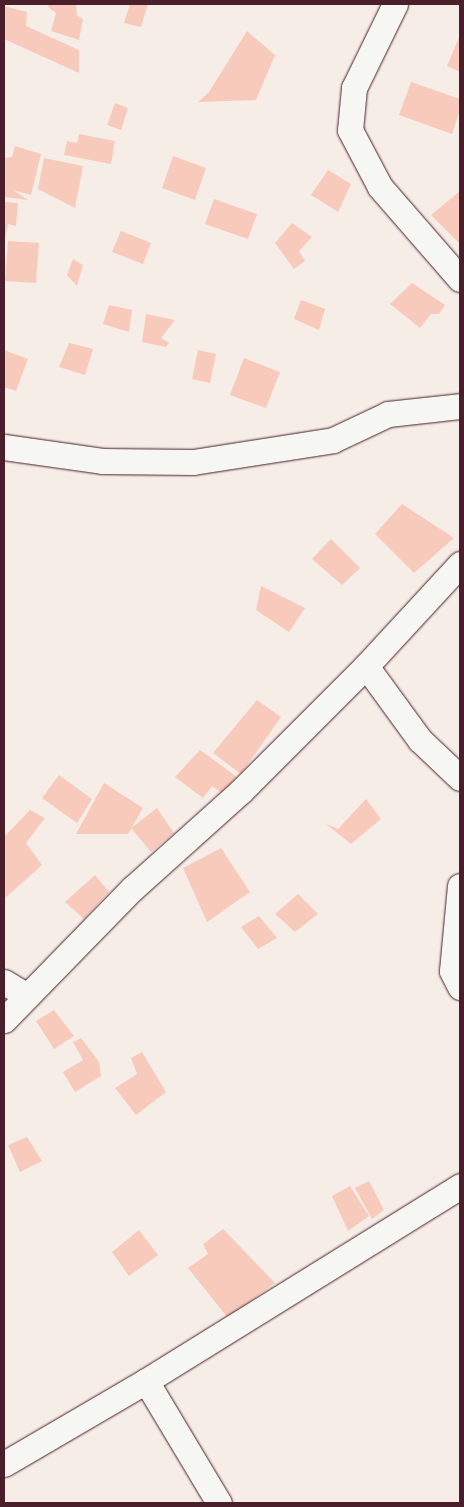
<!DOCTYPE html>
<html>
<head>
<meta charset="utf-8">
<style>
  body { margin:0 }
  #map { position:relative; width:464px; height:1507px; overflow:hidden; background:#f6ede7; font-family:"Playpen Sans",sans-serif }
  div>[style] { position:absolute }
  .building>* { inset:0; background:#f8cabb }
  .roads { filter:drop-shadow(0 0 1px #4a1f2b) drop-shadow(0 0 1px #4a1f2b) }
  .minor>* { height:25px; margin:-12.5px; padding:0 12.5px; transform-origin:12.5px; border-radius:12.5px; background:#f6f6f2 }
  span { translate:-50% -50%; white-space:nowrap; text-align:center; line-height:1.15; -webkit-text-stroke:4.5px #f6f6f2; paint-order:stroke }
  .frame { position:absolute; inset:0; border:5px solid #4a1f2b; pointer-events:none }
</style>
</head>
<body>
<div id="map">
  <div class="building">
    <i style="clip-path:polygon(49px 4px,76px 4px,77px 16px,83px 19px,79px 40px,51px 31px,56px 13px,48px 7px)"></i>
    <i style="clip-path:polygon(130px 4px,148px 4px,141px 27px,124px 23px)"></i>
    <i style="clip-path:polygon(4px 6px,27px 12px,26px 26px,79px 50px,79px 73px,4px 39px)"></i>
    <i style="clip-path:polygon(247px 31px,275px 55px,256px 100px,198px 102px,209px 92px)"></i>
    <i style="clip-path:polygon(460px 35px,460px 72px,447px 66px)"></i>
    <i style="clip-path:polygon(411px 82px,460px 99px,460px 110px,452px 134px,399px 115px)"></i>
    <i style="clip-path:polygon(115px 103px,128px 108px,121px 130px,107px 125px)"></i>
    <i style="clip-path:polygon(79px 134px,115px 141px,111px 164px,64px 155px,67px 141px,77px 143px)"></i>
    <i style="clip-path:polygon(15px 146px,41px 154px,31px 195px,13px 190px,28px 200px,4px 197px,4px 158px,12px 157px)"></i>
    <i style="clip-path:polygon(173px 156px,206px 168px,195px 200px,162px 188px)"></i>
    <i style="clip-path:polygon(44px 158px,83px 166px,75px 208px,38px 189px)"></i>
    <i style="clip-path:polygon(328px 170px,351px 184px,338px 212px,311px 195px)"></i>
    <i style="clip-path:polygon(460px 191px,460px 244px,431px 215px)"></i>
    <i style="clip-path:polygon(214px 199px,257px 214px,248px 239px,205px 224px)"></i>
    <i style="clip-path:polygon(4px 202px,18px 203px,16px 226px,8px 224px,5px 239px)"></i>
    <i style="clip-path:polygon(292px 223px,312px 237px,299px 251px,305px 261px,294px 269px,275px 243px)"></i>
    <i style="clip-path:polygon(121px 231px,151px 243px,143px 264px,112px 252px)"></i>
    <i style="clip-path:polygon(8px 241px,39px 243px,36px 283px,5px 281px)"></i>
    <i style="clip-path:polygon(73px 259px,83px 265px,77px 286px,67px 275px)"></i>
    <i style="clip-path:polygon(412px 283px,445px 305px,439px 314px,431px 314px,420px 328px,390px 304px)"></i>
    <i style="clip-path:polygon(301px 300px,325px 309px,319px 330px,294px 319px)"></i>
    <i style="clip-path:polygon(109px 305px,132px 310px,129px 332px,103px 324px)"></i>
    <i style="clip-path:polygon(146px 314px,175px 320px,161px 338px,169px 343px,166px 347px,142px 342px)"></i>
    <i style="clip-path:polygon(69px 343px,93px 349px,85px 375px,59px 367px)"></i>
    <i style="clip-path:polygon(4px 350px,28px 359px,16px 391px,4px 387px)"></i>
    <i style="clip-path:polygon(198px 350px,216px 354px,210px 383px,192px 379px)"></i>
    <i style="clip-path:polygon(244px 358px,280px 372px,266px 408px,230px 395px)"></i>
    <i style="clip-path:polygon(402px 504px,454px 538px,414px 573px,375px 534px)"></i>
    <i style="clip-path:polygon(331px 539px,360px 568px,342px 585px,312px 559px)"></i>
    <i style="clip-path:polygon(261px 586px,305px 608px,289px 632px,256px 610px)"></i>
    <i style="clip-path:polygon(257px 700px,281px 717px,241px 774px,213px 753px)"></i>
    <i style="clip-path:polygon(200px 750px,237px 777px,222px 793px,212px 786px,203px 798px,175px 777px)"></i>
    <i style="clip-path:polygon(59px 775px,92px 799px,77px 823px,42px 798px)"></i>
    <i style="clip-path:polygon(104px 783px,143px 808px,128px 834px,76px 834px)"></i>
    <i style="clip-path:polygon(366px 799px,381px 819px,351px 844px,326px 824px,338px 829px)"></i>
    <i style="clip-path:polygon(157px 808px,174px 833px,151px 852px,131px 828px)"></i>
    <i style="clip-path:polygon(30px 810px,45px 818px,26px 843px,42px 865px,4px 899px,4px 833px,6px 835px)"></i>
    <i style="clip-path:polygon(221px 848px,250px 892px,207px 922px,183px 868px)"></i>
    <i style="clip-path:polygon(95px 875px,109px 892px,84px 919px,65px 902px)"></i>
    <i style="clip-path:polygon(298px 894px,318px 914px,295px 932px,275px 914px)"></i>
    <i style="clip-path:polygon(259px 916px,277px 938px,258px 949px,241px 927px)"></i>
    <i style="clip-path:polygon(54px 1010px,74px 1036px,54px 1049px,36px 1021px)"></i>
    <i style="clip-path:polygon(81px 1038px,99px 1062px,101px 1076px,75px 1092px,63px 1072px,83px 1060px,73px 1042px)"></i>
    <i style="clip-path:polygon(142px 1052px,166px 1092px,136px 1115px,115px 1088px,137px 1074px,131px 1058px)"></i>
    <i style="clip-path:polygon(27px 1137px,42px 1161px,20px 1172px,8px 1145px)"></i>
    <i style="clip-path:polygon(369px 1181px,384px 1210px,372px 1219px,355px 1188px)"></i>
    <i style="clip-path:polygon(350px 1186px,369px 1216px,348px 1231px,332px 1196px)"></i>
    <i style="clip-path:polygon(223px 1229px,275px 1283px,228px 1318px,188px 1268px,208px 1254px,203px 1244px)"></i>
    <i style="clip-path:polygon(139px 1230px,158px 1255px,129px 1276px,112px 1252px)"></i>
  </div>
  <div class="roads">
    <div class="minor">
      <i style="left:395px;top:4px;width:93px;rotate:116deg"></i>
      <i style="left:354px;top:88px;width:42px;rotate:95.4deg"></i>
      <i style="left:350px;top:130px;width:64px;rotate:62.2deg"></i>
      <i style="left:380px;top:187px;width:122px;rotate:49deg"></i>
      <i style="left:4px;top:447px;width:99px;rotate:8.1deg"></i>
      <i style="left:102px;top:461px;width:91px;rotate:0.6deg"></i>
      <i style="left:193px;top:462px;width:142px;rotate:-8.9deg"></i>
      <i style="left:333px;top:440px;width:61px;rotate:-25.3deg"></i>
      <i style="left:388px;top:414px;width:72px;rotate:-6.3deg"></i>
      <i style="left:366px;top:666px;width:92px;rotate:53.9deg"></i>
      <i style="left:420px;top:740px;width:55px;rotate:43.5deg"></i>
      <i style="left:460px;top:886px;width:85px;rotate:95.4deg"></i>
      <i style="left:452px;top:971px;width:18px;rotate:63deg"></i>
      <i style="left:4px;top:982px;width:27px;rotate:31deg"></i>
      <i style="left:4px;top:1020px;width:185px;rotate:-45.7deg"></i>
      <i style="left:133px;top:888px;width:145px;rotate:-41.9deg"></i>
      <i style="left:241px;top:791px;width:177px;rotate:-45deg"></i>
      <i style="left:366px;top:666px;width:139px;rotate:-47.3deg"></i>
      <i style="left:146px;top:1381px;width:142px;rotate:59.1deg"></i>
      <i style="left:4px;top:1464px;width:164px;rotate:-30.3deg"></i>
      <i style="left:146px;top:1381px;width:370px;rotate:-31.8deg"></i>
    </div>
  </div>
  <div class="frame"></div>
</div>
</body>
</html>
